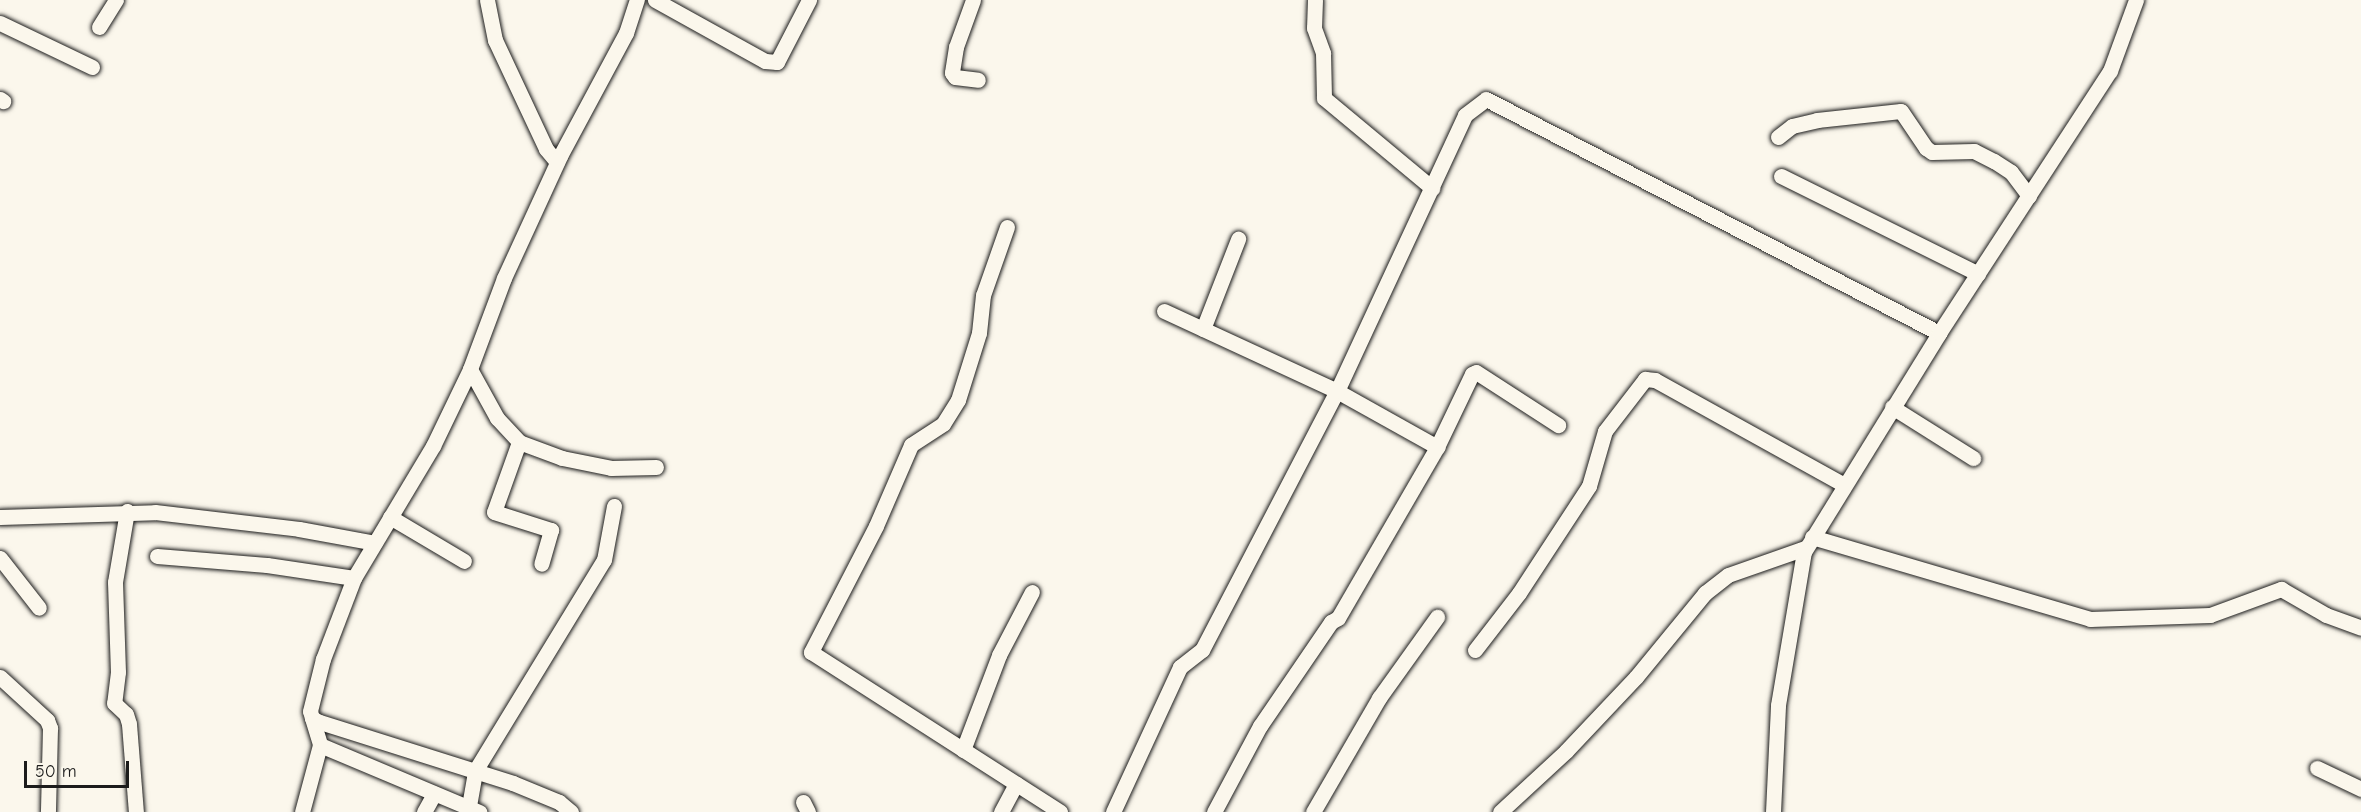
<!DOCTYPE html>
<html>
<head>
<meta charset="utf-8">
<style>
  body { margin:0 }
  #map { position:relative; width:2361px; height:812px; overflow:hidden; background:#fbf7ec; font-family:"Comic Neue",sans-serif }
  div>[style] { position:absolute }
  .roads { filter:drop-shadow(0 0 2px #1c1c1c) drop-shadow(0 0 2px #1c1c1c) }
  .street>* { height:15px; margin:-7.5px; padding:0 7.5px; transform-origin:7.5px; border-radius:7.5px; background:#fbf7ec }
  span { translate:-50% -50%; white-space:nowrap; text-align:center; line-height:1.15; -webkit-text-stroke:4.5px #fbf7ec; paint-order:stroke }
  .scale { position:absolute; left:24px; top:761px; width:105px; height:27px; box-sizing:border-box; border:3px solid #1c1c1c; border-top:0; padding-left:8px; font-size:18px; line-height:21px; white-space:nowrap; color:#1c1c1c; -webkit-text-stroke:4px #fbf7ec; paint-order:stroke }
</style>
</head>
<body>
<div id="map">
  <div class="roads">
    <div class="street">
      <i style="left:487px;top:0;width:41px;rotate:78.7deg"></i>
      <i style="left:495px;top:40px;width:120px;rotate:64.9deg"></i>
      <i style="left:546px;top:149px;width:17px;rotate:50deg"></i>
      <i style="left:655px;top:0;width:126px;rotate:29deg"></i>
      <i style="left:765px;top:61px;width:12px;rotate:5deg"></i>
      <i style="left:777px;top:62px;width:70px;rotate:-62.7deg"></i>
      <i style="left:973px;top:0;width:50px;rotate:109.9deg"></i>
      <i style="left:956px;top:47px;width:26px;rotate:99deg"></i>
      <i style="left:952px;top:73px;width:5px;rotate:53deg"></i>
      <i style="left:955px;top:77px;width:23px;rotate:7deg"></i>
      <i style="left:1315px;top:0;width:28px;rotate:92deg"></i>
      <i style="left:1314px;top:28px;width:27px;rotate:70deg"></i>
      <i style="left:1323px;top:53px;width:45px;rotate:88.7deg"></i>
      <i style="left:1324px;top:98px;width:141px;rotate:39.8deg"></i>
      <i style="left:0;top:23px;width:102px;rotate:25.6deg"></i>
      <i style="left:99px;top:27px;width:32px;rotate:-58deg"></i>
      <i style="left:0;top:99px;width:4px;rotate:34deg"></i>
      <i style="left:1778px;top:137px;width:18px;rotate:-38deg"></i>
      <i style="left:1792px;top:126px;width:26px;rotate:-13deg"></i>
      <i style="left:1817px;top:120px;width:84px;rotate:-6.1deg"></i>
      <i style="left:1901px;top:111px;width:45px;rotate:56deg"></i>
      <i style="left:1926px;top:148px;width:7px;rotate:34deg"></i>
      <i style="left:1932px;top:152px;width:42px;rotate:-1.4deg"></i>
      <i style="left:1974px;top:151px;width:22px;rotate:27deg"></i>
      <i style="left:1994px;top:161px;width:20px;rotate:33deg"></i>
      <i style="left:2011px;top:172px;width:30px;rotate:53deg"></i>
      <i style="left:1781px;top:176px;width:220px;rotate:26.4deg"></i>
      <i style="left:1007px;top:227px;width:72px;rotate:109.4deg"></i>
      <i style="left:983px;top:295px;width:38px;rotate:96deg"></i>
      <i style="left:979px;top:333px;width:70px;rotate:107.4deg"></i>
      <i style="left:958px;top:400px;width:28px;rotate:122deg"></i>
      <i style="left:943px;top:424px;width:38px;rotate:147deg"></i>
      <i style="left:911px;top:445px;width:88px;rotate:113.4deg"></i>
      <i style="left:876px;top:526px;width:142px;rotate:117.3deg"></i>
      <i style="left:811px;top:652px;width:296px;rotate:32.7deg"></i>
      <i style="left:1164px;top:311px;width:191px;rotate:24.8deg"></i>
      <i style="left:1337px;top:391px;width:115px;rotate:29.2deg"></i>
      <i style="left:1203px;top:329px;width:97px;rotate:-68.7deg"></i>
      <i style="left:470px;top:369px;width:56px;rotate:61.1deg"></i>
      <i style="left:497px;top:418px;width:33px;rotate:47deg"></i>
      <i style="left:519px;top:442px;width:46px;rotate:20.4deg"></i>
      <i style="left:562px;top:458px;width:50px;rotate:11.5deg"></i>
      <i style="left:611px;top:468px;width:45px;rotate:-1.3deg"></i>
      <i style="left:1892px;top:407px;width:96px;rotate:32.2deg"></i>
      <i style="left:519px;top:442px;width:74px;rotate:109.7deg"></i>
      <i style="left:494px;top:512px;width:60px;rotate:17.5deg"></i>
      <i style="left:551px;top:530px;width:35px;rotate:106deg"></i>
      <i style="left:127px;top:511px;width:72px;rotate:99.6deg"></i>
      <i style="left:115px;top:582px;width:90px;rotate:88.1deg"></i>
      <i style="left:118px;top:672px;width:31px;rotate:97deg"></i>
      <i style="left:114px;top:703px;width:16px;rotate:43deg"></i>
      <i style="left:126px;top:714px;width:10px;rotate:73deg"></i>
      <i style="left:129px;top:724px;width:88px;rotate:85.5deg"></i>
      <i style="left:0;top:517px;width:155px;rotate:-1.8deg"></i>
      <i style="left:155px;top:512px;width:145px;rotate:6.7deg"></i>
      <i style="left:299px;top:529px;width:77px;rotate:10.4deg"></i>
      <i style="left:390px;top:517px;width:86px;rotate:30.7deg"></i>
      <i style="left:1812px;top:537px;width:290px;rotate:16.4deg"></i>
      <i style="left:2090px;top:619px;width:120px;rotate:-1.9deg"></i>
      <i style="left:2210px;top:615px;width:76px;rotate:-20.1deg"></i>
      <i style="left:2281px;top:589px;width:52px;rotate:30deg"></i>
      <i style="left:2326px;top:615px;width:37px;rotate:20deg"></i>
      <i style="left:157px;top:556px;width:110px;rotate:4.7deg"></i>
      <i style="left:267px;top:565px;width:88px;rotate:8.5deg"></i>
      <i style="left:0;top:558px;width:63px;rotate:52deg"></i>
      <i style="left:1475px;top:650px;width:72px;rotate:-52.3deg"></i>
      <i style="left:1519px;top:593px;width:128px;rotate:-56.8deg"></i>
      <i style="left:1589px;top:486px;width:57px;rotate:-73.8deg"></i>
      <i style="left:1605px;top:431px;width:66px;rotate:-52.4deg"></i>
      <i style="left:1645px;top:379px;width:10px;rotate:6deg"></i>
      <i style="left:1655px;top:380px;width:215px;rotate:29deg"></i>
      <i style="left:0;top:677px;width:64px;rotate:42.5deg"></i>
      <i style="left:47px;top:720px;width:9px;rotate:69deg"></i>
      <i style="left:50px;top:728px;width:84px;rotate:91.4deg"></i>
      <i style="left:312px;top:718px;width:28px;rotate:73deg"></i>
      <i style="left:320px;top:745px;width:173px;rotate:22.8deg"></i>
      <i style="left:963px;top:750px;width:102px;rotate:-69.2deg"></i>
      <i style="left:999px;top:655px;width:71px;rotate:-62.4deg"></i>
      <i style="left:2317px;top:768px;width:49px;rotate:25.5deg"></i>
      <i style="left:803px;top:802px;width:11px;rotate:63deg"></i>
      <i style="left:469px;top:806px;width:36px;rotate:-80deg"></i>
      <i style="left:475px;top:771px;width:247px;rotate:-58.6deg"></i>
      <i style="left:604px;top:560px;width:55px;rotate:-79.5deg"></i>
      <i style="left:302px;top:812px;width:69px;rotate:-75deg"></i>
      <i style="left:424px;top:812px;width:21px;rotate:-61deg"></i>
      <i style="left:571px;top:812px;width:16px;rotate:-140deg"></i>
      <i style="left:559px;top:802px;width:50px;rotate:-157.6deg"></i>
      <i style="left:513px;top:783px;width:203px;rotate:-162.5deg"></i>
      <i style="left:319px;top:722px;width:8px;rotate:-150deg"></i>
      <i style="left:312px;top:718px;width:7px;rotate:-106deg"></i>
      <i style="left:310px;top:711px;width:54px;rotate:-76deg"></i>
      <i style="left:323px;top:659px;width:87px;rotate:-69.1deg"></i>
      <i style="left:354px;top:578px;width:154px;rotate:-59.1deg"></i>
      <i style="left:433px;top:446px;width:85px;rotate:-64.3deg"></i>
      <i style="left:470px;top:369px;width:97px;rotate:-69.5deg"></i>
      <i style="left:504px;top:278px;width:134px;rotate:-65.3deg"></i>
      <i style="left:560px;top:156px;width:140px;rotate:-61.8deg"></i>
      <i style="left:626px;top:33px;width:35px;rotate:-72deg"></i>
      <i style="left:1001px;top:812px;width:32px;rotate:-62deg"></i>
      <i style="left:1113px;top:812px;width:160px;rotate:-65.2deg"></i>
      <i style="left:1180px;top:667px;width:28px;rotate:-38deg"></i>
      <i style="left:1202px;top:650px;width:292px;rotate:-62.5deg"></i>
      <i style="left:1337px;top:391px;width:304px;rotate:-65.1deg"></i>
      <i style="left:1465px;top:115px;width:26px;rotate:-37deg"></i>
      <i style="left:1486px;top:99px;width:510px;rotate:27.32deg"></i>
      <i style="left:1214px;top:812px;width:98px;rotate:-61.9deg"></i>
      <i style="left:1260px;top:726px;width:126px;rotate:-55.7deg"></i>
      <i style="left:1331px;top:622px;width:8px;rotate:-30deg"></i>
      <i style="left:1338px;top:618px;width:198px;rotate:-59.9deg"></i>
      <i style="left:1437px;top:447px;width:81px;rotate:-64.4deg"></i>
      <i style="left:1472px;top:374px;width:4px;rotate:-27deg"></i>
      <i style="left:1476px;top:372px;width:98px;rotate:32.9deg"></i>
      <i style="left:1313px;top:812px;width:132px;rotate:-59.9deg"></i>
      <i style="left:1379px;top:698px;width:100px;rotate:-54.4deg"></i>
      <i style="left:1500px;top:812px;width:90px;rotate:-42.7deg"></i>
      <i style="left:1566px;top:751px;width:102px;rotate:-46.6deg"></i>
      <i style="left:1636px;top:677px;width:109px;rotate:-50.6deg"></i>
      <i style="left:1705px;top:593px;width:29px;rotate:-38deg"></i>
      <i style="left:1728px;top:575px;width:82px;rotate:-19.3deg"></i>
      <i style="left:1773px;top:812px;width:107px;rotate:-87.3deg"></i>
      <i style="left:1778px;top:705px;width:155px;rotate:-80.4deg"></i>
      <i style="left:1804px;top:552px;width:257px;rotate:-58.3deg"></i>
      <i style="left:1939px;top:333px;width:313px;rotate:-56.9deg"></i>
      <i style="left:2110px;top:71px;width:76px;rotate:-69.9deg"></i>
    </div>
  </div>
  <div class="scale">50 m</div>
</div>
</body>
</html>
